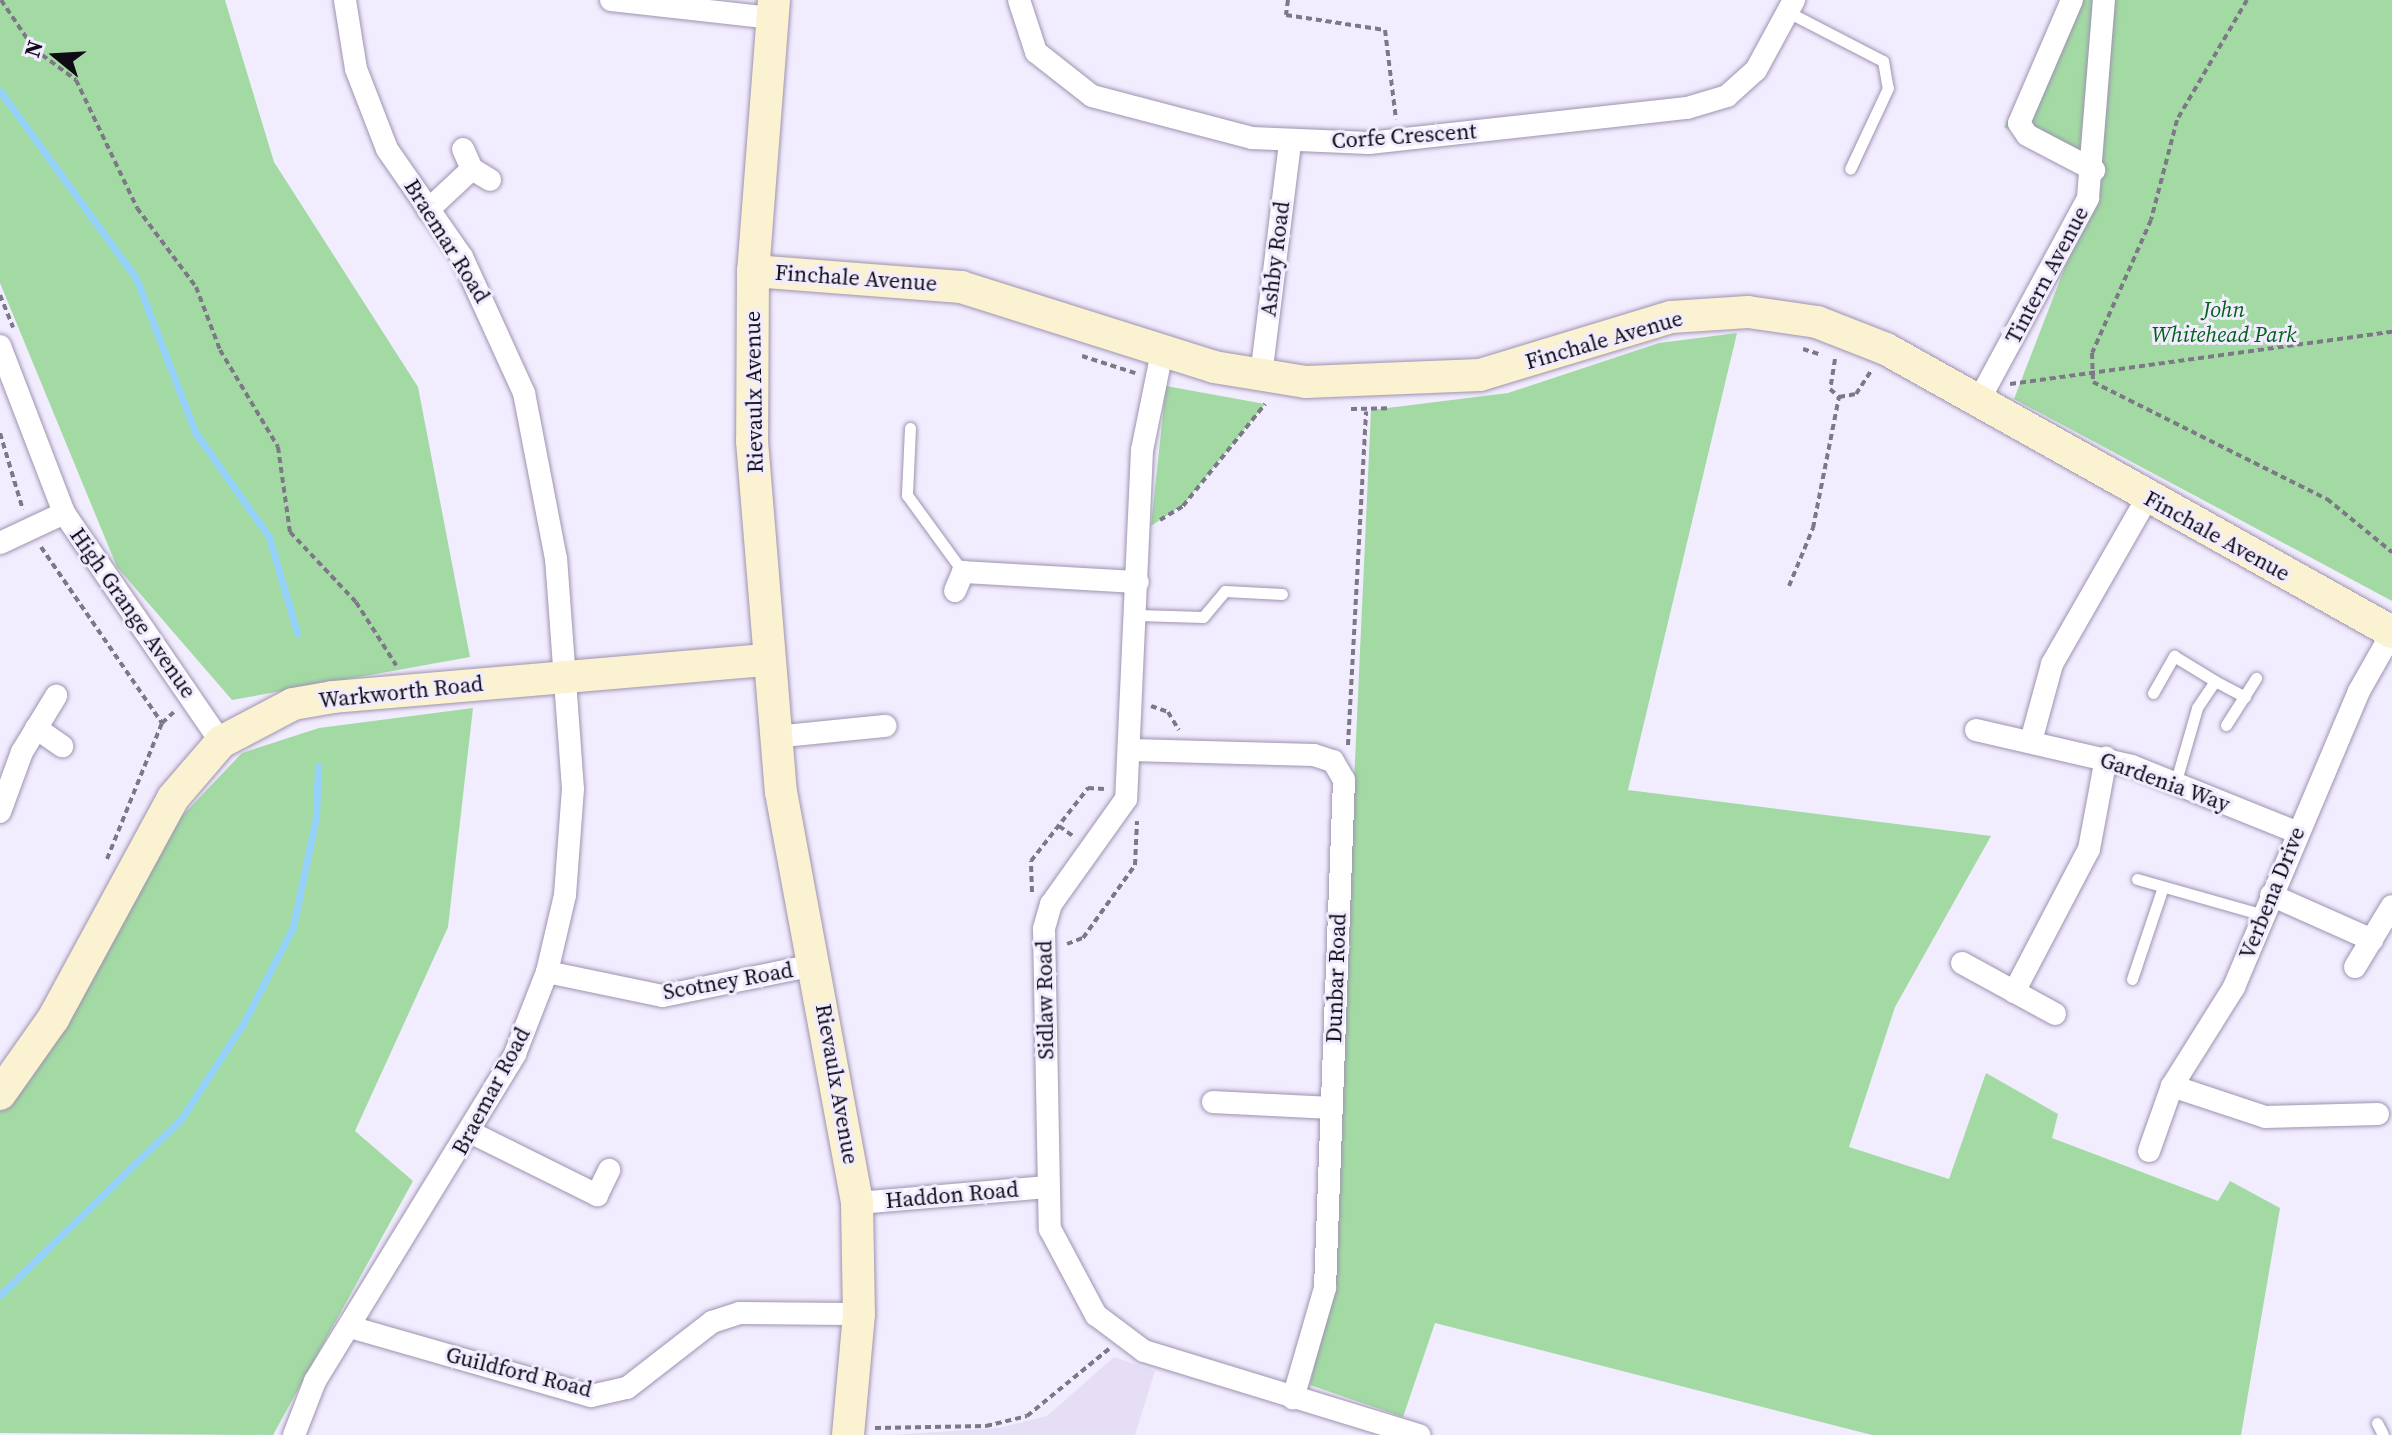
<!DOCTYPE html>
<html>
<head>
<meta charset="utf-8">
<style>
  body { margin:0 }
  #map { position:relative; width:2392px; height:1435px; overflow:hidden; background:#f2ecff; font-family:"Source Serif 4",serif }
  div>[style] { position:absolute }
  .built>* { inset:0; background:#e6def4 }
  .green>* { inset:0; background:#a3daa4 }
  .stream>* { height:7px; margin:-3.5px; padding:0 3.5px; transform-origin:3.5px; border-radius:3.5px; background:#94d1fa }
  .path>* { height:4px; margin-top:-2px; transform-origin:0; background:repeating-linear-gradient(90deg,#7d7886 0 6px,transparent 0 10px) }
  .roads { filter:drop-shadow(0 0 2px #9e93b0) drop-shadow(0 0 2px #9e93b0) }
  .lane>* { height:11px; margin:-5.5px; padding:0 5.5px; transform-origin:5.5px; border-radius:5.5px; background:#fff }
  .street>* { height:22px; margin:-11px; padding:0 11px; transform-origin:11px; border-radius:11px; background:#fff }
  .secondary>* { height:32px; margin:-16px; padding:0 16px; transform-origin:16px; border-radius:16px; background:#faf2d1 }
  span { translate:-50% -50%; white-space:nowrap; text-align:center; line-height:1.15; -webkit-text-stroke:6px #f2ecff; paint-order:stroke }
  .street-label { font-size:22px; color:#0f0b15 }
  .park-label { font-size:22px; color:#006216; font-style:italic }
  .north { position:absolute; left:16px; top:16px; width:80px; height:80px; -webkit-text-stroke:6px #f2ecff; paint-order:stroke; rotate:288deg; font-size:22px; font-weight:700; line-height:32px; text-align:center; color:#0f0b15 }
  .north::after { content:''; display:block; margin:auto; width:28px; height:36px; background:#0f0b15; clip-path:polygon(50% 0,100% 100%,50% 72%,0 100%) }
</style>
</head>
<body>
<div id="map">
  <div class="built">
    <i style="clip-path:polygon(1114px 1357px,1155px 1371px,1135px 1435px,891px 1435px,999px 1428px,1047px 1416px)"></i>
  </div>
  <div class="green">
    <i style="clip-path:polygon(0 0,225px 0,274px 162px,418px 387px,470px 657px,232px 700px,117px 567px,0 283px)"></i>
    <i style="clip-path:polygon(2066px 0,2392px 0,2392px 601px,2014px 399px,2099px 179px,2004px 127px)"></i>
    <i style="clip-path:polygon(1737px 333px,1628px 790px,1991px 836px,1895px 1007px,1849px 1147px,1949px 1179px,1986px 1073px,2058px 1114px,2052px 1138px,2218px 1201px,2230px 1181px,2280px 1208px,2241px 1435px,1872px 1435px,1435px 1323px,1403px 1417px,1310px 1385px,1331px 1287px,1371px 410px,1508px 393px,1659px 343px)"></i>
    <i style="clip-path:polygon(1166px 386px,1265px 404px,1184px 504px,1151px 526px)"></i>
    <i style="clip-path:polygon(473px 708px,448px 927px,355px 1131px,413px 1181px,273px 1435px,0 1433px,0 1111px,39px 1062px,179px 819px,242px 753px,319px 728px)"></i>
  </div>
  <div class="stream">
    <i style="left:0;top:91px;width:231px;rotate:54deg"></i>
    <i style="left:136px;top:278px;width:165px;rotate:69deg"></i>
    <i style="left:195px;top:432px;width:128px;rotate:54.8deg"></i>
    <i style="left:269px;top:537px;width:100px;rotate:73.7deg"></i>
    <i style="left:0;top:1295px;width:252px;rotate:-44.2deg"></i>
    <i style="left:181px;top:1119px;width:113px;rotate:-56.9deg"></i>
    <i style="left:243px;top:1024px;width:109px;rotate:-62.7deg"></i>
    <i style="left:293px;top:927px;width:112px;rotate:-78.2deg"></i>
    <i style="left:316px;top:817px;width:51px;rotate:-87.8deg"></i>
  </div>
  <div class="path">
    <i style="left:1px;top:0;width:59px;rotate:56deg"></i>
    <i style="left:34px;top:49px;width:52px;rotate:36.4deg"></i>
    <i style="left:76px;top:80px;width:142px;rotate:64.5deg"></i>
    <i style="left:137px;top:208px;width:99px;rotate:53.2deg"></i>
    <i style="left:196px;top:287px;width:67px;rotate:69.1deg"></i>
    <i style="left:220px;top:350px;width:113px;rotate:59.1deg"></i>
    <i style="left:278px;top:447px;width:86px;rotate:82deg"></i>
    <i style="left:290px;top:532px;width:96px;rotate:46.7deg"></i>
    <i style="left:356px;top:602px;width:75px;rotate:57.6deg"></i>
    <i style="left:1288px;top:0;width:15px;rotate:98deg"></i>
    <i style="left:1286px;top:15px;width:100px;rotate:8.6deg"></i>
    <i style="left:1385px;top:30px;width:90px;rotate:83deg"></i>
    <i style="left:2247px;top:0;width:139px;rotate:120.3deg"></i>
    <i style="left:2177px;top:120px;width:103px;rotate:104.6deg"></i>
    <i style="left:2151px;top:220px;width:145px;rotate:113.9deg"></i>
    <i style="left:2092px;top:353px;width:29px;rotate:88deg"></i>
    <i style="left:2093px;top:382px;width:262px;rotate:26.6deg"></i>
    <i style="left:2327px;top:499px;width:84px;rotate:39.2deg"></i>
    <i style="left:0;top:295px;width:35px;rotate:68deg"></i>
    <i style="left:1803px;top:349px;width:20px;rotate:18deg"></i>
    <i style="left:1082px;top:356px;width:56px;rotate:17.8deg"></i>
    <i style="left:1835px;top:359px;width:30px;rotate:99deg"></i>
    <i style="left:1830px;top:389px;width:12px;rotate:42deg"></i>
    <i style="left:1839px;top:397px;width:17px;rotate:-10deg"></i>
    <i style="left:1856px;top:394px;width:27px;rotate:-57deg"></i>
    <i style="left:2010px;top:384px;width:386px;rotate:-7.8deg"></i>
    <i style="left:1351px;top:409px;width:39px;rotate:-1deg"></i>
    <i style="left:0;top:433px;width:80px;rotate:73.4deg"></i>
    <i style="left:1160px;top:520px;width:27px;rotate:-31deg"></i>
    <i style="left:1183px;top:506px;width:131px;rotate:-51.2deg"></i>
    <i style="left:41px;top:547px;width:214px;rotate:55.5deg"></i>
    <i style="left:1789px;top:586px;width:63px;rotate:-67.5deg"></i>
    <i style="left:1813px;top:528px;width:134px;rotate:-78.8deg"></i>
    <i style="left:1151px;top:706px;width:18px;rotate:19deg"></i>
    <i style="left:1168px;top:712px;width:21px;rotate:59deg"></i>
    <i style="left:1348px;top:745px;width:334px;rotate:-86.9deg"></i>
    <i style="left:1059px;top:826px;width:19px;rotate:36deg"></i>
    <i style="left:107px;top:859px;width:147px;rotate:-68deg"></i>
    <i style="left:162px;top:723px;width:16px;rotate:-43deg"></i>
    <i style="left:1032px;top:892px;width:31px;rotate:-92deg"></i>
    <i style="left:1031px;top:861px;width:93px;rotate:-52deg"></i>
    <i style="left:1088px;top:788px;width:16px;rotate:4deg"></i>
    <i style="left:1067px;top:944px;width:17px;rotate:-21deg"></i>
    <i style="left:1083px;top:938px;width:90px;rotate:-54.5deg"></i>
    <i style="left:1135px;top:865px;width:44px;rotate:-87.4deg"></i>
    <i style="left:875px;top:1428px;width:111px;rotate:-1deg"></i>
    <i style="left:986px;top:1426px;width:42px;rotate:-13.7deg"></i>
    <i style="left:1027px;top:1416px;width:106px;rotate:-39.3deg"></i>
  </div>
  <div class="roads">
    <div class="lane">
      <i style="left:1788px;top:12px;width:107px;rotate:27.3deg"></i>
      <i style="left:1883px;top:61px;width:27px;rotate:80deg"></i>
      <i style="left:1888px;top:88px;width:89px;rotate:115.1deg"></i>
      <i style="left:910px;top:428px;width:67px;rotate:92.6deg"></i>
      <i style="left:907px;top:495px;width:95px;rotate:54deg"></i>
      <i style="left:1137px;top:615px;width:66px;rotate:1.7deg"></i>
      <i style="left:1203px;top:617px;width:34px;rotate:-50deg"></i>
      <i style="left:1225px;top:591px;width:57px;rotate:3deg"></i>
      <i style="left:2215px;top:681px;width:34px;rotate:28deg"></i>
      <i style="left:2153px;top:693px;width:43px;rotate:-60.4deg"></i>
      <i style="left:2174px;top:656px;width:48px;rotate:31.4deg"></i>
      <i style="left:2215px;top:681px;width:32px;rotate:124deg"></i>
      <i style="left:2197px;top:708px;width:79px;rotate:106.1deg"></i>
      <i style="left:2226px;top:725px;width:56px;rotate:-57.4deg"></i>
      <i style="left:2137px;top:879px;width:131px;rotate:15.9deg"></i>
      <i style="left:2132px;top:979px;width:97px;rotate:-71.4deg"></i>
      <i style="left:2377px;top:1423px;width:13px;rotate:63deg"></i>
    </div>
    <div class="street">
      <i style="left:611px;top:0;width:161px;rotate:6.4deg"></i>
      <i style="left:1019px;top:0;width:55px;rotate:71.9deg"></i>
      <i style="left:1036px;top:52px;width:71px;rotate:38.2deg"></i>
      <i style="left:1092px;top:96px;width:165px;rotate:14.7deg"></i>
      <i style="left:1252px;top:138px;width:117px;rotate:2.4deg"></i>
      <i style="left:1369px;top:143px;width:320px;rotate:-6.3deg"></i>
      <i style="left:1687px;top:108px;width:42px;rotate:-16.7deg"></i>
      <i style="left:1727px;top:96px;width:39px;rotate:-42deg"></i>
      <i style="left:1756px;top:70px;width:80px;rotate:-61.5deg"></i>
      <i style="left:2072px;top:0;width:134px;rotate:113.3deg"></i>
      <i style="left:2019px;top:123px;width:14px;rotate:56deg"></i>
      <i style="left:2027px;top:135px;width:76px;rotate:27.6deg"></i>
      <i style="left:463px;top:149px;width:22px;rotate:66deg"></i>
      <i style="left:472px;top:169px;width:21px;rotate:31deg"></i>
      <i style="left:428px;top:210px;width:60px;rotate:-43deg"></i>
      <i style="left:0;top:346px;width:179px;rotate:69deg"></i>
      <i style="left:64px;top:513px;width:278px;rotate:55.6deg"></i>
      <i style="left:1162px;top:352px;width:100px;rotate:101.5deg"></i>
      <i style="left:1142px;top:450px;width:349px;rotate:92.6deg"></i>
      <i style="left:1126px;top:799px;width:129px;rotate:125.5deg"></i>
      <i style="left:1051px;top:904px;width:26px;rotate:106deg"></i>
      <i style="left:1044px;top:929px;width:300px;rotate:88.9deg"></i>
      <i style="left:1050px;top:1229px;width:98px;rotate:61.9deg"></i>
      <i style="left:1096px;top:1315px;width:60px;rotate:36.9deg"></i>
      <i style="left:1144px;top:1351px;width:288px;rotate:17deg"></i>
      <i style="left:1261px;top:376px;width:236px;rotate:-82.9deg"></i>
      <i style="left:1979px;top:400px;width:230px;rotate:-61.6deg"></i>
      <i style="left:2088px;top:198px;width:199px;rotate:-85.4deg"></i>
      <i style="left:0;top:543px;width:71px;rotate:-25.1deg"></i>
      <i style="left:955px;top:591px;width:21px;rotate:-67deg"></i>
      <i style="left:963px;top:572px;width:175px;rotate:3.3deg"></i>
      <i style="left:36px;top:728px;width:32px;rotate:35deg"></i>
      <i style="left:1976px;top:730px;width:160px;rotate:13deg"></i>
      <i style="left:2132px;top:766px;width:177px;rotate:21.9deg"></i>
      <i style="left:774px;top:737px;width:112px;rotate:-5.7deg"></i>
      <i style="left:2031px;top:741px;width:80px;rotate:-74.7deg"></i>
      <i style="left:2052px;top:664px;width:191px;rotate:-60.2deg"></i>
      <i style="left:1131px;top:750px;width:183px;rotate:1.6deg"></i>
      <i style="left:1314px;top:755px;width:20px;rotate:18deg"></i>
      <i style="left:1333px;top:761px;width:22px;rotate:60deg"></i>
      <i style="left:1344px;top:780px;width:508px;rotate:92.14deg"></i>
      <i style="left:1325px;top:1288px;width:115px;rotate:106.2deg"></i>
      <i style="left:0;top:812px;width:64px;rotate:-69.9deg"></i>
      <i style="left:22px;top:752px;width:66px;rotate:-58.7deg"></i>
      <i style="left:2271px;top:895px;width:111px;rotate:24deg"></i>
      <i style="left:1962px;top:963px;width:106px;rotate:28.7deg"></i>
      <i style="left:2355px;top:967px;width:71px;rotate:-58.8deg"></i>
      <i style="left:547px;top:972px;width:118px;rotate:11.7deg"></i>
      <i style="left:663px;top:996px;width:154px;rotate:-11.6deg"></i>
      <i style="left:2014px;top:992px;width:161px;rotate:-62.3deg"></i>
      <i style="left:2089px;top:849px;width:93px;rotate:-79.4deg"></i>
      <i style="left:2172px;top:1086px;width:98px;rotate:18.4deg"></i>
      <i style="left:2265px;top:1117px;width:113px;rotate:-1.5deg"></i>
      <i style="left:1213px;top:1102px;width:118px;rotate:2.9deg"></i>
      <i style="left:472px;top:1133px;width:140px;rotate:26.4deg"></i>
      <i style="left:597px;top:1195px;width:28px;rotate:-64deg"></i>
      <i style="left:2149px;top:1151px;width:69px;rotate:-70.5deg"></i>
      <i style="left:2172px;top:1086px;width:117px;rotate:-57.9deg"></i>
      <i style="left:2234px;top:987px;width:321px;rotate:-67.1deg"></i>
      <i style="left:2359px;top:691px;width:67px;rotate:-60.4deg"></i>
      <i style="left:857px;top:1203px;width:192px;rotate:-4.8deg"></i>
      <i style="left:350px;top:1327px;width:251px;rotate:16deg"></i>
      <i style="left:591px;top:1396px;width:37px;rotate:-13deg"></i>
      <i style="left:627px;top:1388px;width:108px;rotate:-37.8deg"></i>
      <i style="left:712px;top:1322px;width:29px;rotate:-18deg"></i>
      <i style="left:740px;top:1313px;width:119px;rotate:0.5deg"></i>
      <i style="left:294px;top:1435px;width:58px;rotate:-68.7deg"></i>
      <i style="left:315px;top:1381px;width:383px;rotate:-58.5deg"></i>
      <i style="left:515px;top:1054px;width:88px;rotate:-68.7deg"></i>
      <i style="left:547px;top:972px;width:79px;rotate:-76.8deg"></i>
      <i style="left:565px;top:895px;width:106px;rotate:-85.7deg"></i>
      <i style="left:573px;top:789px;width:231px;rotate:-94.2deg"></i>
      <i style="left:556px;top:559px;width:169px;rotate:-100.9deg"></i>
      <i style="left:524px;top:393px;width:149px;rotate:-114.5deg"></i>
      <i style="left:462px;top:257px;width:131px;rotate:-124.8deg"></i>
      <i style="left:387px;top:149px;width:86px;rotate:-111.2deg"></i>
      <i style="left:356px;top:69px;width:70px;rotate:-99.1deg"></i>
    </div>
    <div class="secondary">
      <i style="left:774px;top:0;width:272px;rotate:94.4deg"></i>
      <i style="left:753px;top:271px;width:170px;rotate:90.3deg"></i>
      <i style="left:752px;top:441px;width:352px;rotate:85.3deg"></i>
      <i style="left:781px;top:792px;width:418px;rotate:79.5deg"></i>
      <i style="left:857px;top:1203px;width:111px;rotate:89deg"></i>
      <i style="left:859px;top:1314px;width:121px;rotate:95.2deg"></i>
      <i style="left:753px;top:271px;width:209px;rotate:4.4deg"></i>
      <i style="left:961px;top:287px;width:265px;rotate:17.5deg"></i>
      <i style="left:1214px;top:367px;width:93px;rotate:9.3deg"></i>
      <i style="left:1306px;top:382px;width:174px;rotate:-2.3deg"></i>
      <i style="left:1480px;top:375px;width:200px;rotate:-16.9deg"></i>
      <i style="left:1671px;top:317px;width:77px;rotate:-3.7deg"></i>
      <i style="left:1748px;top:312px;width:70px;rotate:8.2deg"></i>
      <i style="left:1817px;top:322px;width:74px;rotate:21.4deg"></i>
      <i style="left:1886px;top:349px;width:580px;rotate:29.22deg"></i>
      <i style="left:0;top:1094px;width:92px;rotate:-54.8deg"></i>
      <i style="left:53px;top:1019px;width:251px;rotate:-61.5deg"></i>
      <i style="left:173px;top:798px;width:74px;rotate:-49.4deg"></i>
      <i style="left:221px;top:742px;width:81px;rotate:-27.8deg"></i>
      <i style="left:293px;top:704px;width:41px;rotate:-9.9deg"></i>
      <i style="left:333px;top:697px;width:435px;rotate:-4.9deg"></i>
    </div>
  </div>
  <div class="street-label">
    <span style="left:1404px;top:136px;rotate:-4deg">Corfe Crescent</span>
    <span style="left:447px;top:241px;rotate:58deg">Braemar Road</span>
    <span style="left:1275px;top:259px;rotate:-83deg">Ashby Road</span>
    <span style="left:2047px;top:275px;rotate:-62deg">Tintern Avenue</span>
    <span style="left:856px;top:278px;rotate:4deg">Finchale Avenue</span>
    <span style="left:1604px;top:340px;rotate:-16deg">Finchale Avenue</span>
    <span style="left:754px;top:392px;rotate:-91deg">Rievaulx Avenue</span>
    <span style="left:2217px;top:536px;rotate:29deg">Finchale Avenue</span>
    <span style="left:133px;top:613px;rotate:55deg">High Grange Avenue</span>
    <span style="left:401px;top:692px;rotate:-6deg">Warkworth Road</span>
    <span style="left:2165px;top:782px;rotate:20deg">Gardenia Way</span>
    <span style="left:2272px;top:893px;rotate:-68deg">Verbena Drive</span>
    <span style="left:1336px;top:978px;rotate:-88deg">Dunbar Road</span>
    <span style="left:728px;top:981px;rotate:-10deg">Scotney Road</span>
    <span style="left:1045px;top:1000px;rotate:-91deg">Sidlaw Road</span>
    <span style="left:837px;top:1084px;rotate:80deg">Rievaulx Avenue</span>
    <span style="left:491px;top:1091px;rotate:-62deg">Braemar Road</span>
    <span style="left:952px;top:1195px;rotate:-5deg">Haddon Road</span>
    <span style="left:519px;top:1372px;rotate:14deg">Guildford Road</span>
  </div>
  <div class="park-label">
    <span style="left:2224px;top:322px">John<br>Whitehead Park</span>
  </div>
  <div class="north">N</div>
</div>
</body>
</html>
